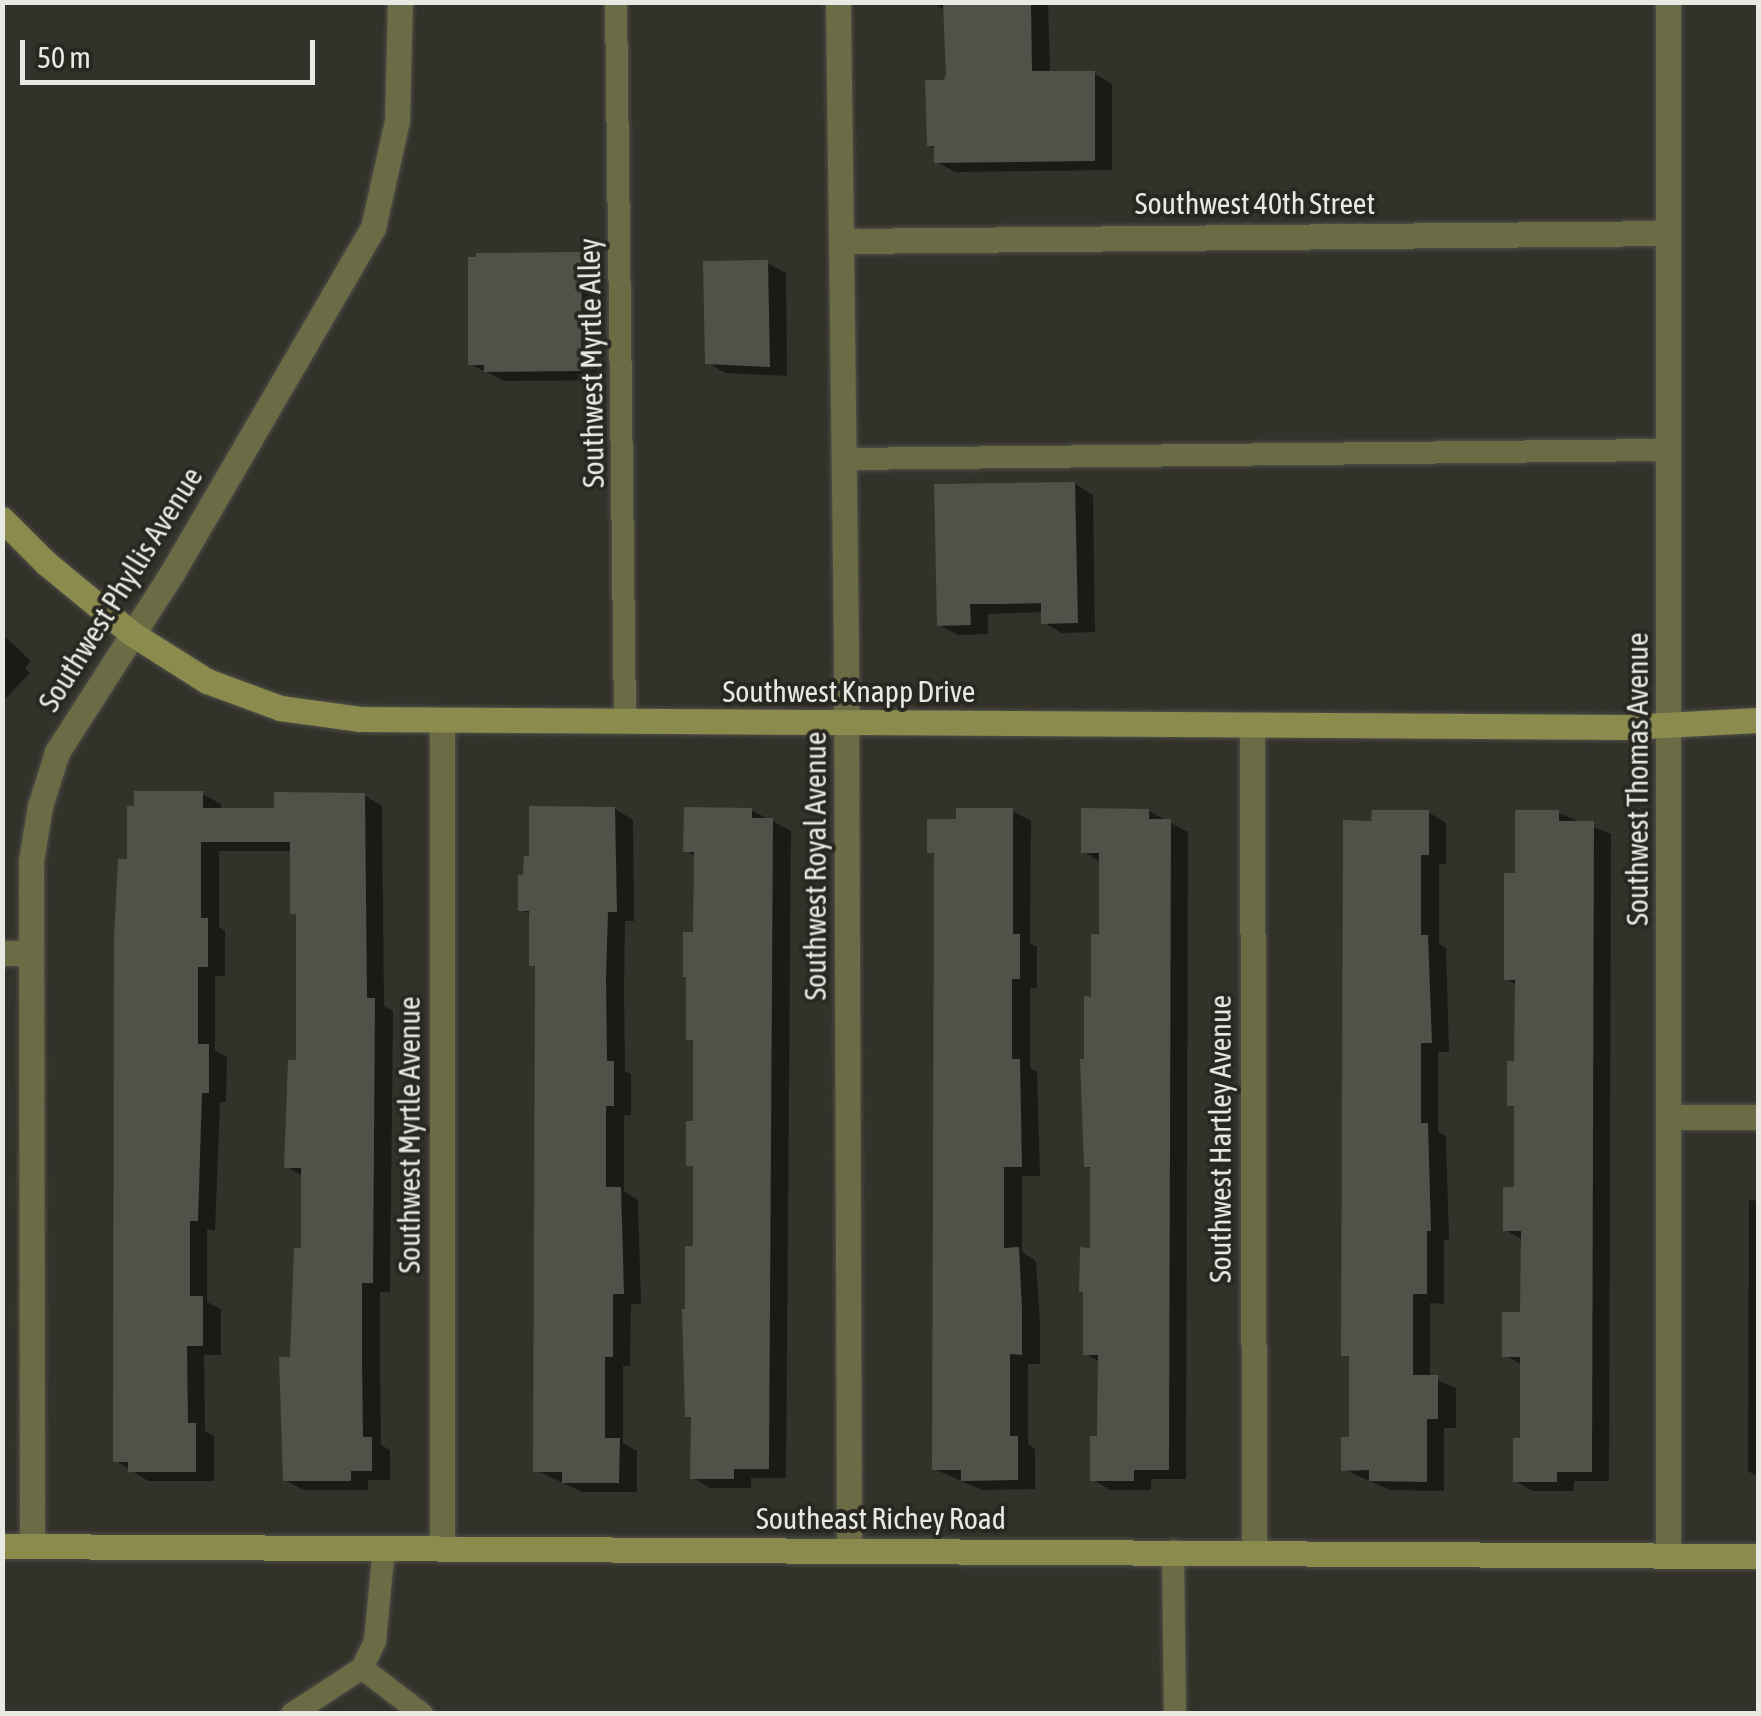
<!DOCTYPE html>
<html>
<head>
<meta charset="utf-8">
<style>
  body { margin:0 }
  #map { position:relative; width:1761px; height:1716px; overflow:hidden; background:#32322b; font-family:"Asap Condensed",sans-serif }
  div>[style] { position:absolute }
  .shadow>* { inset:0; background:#0007 }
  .building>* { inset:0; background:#515149 }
  .roads { filter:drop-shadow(0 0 2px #4f4f49) drop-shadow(0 0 2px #4f4f49) }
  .lane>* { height:22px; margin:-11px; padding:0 11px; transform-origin:11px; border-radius:11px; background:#6b6b46 }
  .street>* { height:25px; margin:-12.5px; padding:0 12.5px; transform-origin:12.5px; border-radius:12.5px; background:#6b6b46 }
  .secondary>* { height:25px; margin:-12.5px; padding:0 12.5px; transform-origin:12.5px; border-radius:12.5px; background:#8c8b4e }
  span { translate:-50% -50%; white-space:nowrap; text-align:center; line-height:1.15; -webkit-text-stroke:8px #282821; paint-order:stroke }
  .street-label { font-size:30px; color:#e9e9e4 }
  .frame { position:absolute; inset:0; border:5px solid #e9e9e4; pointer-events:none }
  .scale { position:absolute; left:20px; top:40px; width:295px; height:45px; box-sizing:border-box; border:5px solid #e9e9e4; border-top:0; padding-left:12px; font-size:30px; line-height:35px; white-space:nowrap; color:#e9e9e4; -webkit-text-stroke:8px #282821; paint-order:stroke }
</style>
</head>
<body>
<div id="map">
  <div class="shadow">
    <i style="clip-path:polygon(931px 2px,1048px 2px,1050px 73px,1094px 73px,1112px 84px,1112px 170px,955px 172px,937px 162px,937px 149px,929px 145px,946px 82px,946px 11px)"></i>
    <i style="clip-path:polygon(581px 255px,599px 265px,599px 380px,505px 381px,470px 364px)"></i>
    <i style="clip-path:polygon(767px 263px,786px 273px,787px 376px,725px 373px,707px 362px)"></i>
    <i style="clip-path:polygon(1075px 484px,1093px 495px,1095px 632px,1062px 633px,1044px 623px,1043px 612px,988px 614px,988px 634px,958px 635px,939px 625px)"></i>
    <i style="clip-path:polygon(2px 634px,31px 661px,25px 668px,30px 673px,2px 702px)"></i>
    <i style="clip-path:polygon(202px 794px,221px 804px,221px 810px,277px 810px,364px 795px,382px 806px,384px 1006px,393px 1011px,390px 1292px,380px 1292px,380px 1370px,381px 1445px,390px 1450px,390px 1480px,368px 1480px,368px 1490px,303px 1490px,285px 1480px,304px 1251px,304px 1177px,286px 1166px,299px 1062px,299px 915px,293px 851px,219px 851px,219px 927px,225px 931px,225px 976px,215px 976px,215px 1051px,227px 1057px,226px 1102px,220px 1102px,215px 1230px,207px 1230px,207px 1302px,221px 1309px,221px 1355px,204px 1355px,205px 1431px,214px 1436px,214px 1481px,148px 1481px,115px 1460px,129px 862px)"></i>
    <i style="clip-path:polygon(615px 809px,633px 820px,634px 921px,625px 921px,624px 988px,625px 1071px,631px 1074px,631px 1115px,624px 1115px,624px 1191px,638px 1200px,641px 1304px,631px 1304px,630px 1366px,623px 1366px,623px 1443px,637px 1451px,637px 1492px,582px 1492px,536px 1470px,537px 968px,531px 965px,531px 915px,521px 909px)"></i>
    <i style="clip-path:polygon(751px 810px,791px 831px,786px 1478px,751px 1478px,751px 1488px,710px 1488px,692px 1477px,693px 1419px,687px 1415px,688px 1311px,695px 1249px,695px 1168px,688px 1164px,696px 1123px,696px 1043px,689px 1039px,697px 857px,686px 851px)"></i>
    <i style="clip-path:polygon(1012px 811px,1031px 821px,1030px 943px,1037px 947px,1037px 988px,1030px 988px,1030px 1068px,1037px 1072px,1040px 1176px,1022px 1176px,1022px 1252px,1036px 1261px,1040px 1322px,1040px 1364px,1028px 1364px,1028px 1444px,1035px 1449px,1035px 1489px,982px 1490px,934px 1469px,937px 856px,929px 851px,958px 822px)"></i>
    <i style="clip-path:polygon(1149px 811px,1188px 832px,1186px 1479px,1151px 1479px,1151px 1490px,1110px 1490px,1092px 1479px,1099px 1438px,1100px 1362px,1086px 1354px,1093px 1250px,1093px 1170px,1086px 1166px,1086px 1062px,1101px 936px,1101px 862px,1084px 852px)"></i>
    <i style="clip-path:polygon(1428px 812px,1446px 823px,1446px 864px,1439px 864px,1439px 944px,1446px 948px,1449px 1052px,1438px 1052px,1438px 1132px,1446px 1136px,1449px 1240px,1444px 1240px,1444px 1304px,1430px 1303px,1430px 1377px,1456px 1388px,1456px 1428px,1444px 1428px,1444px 1491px,1390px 1490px,1343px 1469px,1351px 1439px,1351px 1359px,1344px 1354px,1374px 823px)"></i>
    <i style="clip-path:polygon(1558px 813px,1611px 834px,1609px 1481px,1574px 1481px,1574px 1491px,1533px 1491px,1515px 1481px,1522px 1440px,1522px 1365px,1505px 1355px,1523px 1315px,1523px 1240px,1505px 1230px,1516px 1189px,1516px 1108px,1509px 1104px,1517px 1064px,1517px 985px,1506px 979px,1517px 875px)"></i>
    <i style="clip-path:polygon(1749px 1200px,1758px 1201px,1758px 1477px,1748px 1471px)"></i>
  </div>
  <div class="building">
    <i style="clip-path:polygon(943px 2px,1031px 2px,1032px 71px,1095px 71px,1095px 161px,934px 163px,934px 146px,927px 146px,925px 80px,944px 80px,946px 74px)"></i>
    <i style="clip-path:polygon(582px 252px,581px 371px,484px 372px,484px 365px,468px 365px,468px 257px,476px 257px,476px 253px)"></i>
    <i style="clip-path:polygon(768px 260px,770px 367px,705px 364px,703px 261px)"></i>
    <i style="clip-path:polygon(1075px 482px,1078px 623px,1041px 624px,1041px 603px,1001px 604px,970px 604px,971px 625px,937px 626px,934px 484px)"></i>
    <i style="clip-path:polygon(134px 791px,203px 791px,203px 808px,274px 808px,274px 792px,365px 793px,367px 998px,375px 998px,373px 1283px,362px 1283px,362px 1358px,363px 1437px,372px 1437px,372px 1471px,351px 1471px,351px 1481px,283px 1481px,279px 1357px,290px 1357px,294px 1248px,301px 1248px,301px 1168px,284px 1168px,288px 1060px,296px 1060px,296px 914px,290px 914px,290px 842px,201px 842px,201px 918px,208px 918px,208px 967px,198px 967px,198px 1044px,209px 1044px,209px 1093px,202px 1093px,198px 1221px,190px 1221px,190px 1296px,203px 1296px,203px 1346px,187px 1346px,188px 1423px,196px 1423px,196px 1472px,128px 1472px,128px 1462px,113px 1462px,114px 938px,118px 859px,127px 859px,127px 806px,134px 806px)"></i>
    <i style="clip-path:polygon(529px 806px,615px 807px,617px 912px,608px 912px,606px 977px,607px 1061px,614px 1061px,614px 1106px,606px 1106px,606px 1187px,621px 1187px,624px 1294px,613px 1294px,613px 1357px,605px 1357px,605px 1438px,620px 1438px,619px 1483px,562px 1483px,562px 1472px,533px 1472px,535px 966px,529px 966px,529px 911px,518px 911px,518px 875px,523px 875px,524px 856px,529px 856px)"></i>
    <i style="clip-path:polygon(684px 807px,752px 808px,752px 818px,773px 818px,769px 1469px,734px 1469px,734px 1479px,690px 1479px,691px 1417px,685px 1417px,682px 1309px,685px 1309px,685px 1246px,693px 1246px,693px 1166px,686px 1166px,686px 1121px,693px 1121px,693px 1040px,686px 1040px,686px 977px,683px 977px,683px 932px,693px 932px,694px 852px,683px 852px)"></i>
    <i style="clip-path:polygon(956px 808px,1013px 808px,1013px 934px,1020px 934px,1020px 979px,1012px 979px,1012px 1059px,1020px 1059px,1022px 1167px,1004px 1167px,1004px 1248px,1019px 1247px,1022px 1310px,1022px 1355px,1010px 1354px,1010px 1436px,1018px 1436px,1018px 1480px,961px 1481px,961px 1470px,932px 1470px,934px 853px,927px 853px,927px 819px,956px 819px)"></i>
    <i style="clip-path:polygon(1081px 808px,1149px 809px,1149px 819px,1171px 819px,1169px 1470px,1134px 1470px,1134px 1481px,1090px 1481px,1090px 1436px,1097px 1436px,1098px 1355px,1083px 1355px,1083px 1292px,1079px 1292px,1080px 1247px,1090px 1248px,1090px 1167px,1084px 1167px,1080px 1059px,1084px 1059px,1084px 996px,1091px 997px,1091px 934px,1099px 934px,1099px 853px,1081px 853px)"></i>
    <i style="clip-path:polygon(1372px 810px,1429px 810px,1429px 855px,1421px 855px,1421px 935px,1428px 935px,1432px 1043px,1421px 1043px,1421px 1123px,1428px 1123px,1431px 1231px,1427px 1231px,1427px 1294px,1413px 1294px,1413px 1375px,1438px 1375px,1438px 1419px,1427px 1419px,1427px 1482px,1369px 1481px,1369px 1470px,1341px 1471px,1341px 1437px,1349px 1437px,1349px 1356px,1341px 1356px,1343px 820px,1371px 821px)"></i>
    <i style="clip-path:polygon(1515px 810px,1559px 810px,1559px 821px,1594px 821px,1592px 1472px,1557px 1472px,1557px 1482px,1513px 1482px,1513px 1438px,1520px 1438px,1520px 1357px,1502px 1357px,1502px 1312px,1520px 1312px,1521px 1231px,1503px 1231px,1503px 1187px,1514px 1187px,1514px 1106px,1507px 1106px,1507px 1061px,1514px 1061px,1515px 980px,1504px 980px,1504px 873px,1515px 873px)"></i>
  </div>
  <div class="roads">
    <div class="lane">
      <i style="left:616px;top:2px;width:720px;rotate:89.28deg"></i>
      <i style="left:844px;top:459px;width:825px;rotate:-0.63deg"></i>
      <i style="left:1173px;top:1551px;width:163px;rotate:89.3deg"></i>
      <i style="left:362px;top:1668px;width:76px;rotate:37.5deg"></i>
      <i style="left:292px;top:1714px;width:84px;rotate:-33.3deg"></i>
      <i style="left:362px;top:1668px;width:30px;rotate:-64deg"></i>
      <i style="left:375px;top:1641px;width:93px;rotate:-84.5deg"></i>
    </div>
    <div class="street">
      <i style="left:838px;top:2px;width:649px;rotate:89.29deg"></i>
      <i style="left:846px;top:651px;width:899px;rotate:89.81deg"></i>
      <i style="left:1668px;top:2px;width:1553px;rotate:90deg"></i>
      <i style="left:842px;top:241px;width:826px;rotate:-0.55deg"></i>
      <i style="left:442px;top:721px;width:827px;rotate:90deg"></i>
      <i style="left:1252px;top:725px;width:827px;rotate:89.86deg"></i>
      <i style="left:2px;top:953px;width:29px"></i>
      <i style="left:1669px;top:1117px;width:89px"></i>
      <i style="left:32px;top:1546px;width:685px;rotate:-90.08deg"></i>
      <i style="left:31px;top:861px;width:56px;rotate:-80.7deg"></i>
      <i style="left:40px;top:806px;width:57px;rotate:-72.5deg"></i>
      <i style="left:57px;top:752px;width:213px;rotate:-57.3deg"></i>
      <i style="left:172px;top:573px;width:399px;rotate:-59.8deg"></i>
      <i style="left:373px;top:228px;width:110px;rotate:-77.4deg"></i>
      <i style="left:397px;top:121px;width:119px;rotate:-88.6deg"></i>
    </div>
    <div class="secondary">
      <i style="left:2px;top:519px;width:62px;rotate:45deg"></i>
      <i style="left:46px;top:563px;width:110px;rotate:39.5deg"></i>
      <i style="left:131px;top:633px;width:90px;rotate:32.3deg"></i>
      <i style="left:207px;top:681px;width:78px;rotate:20.3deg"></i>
      <i style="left:280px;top:708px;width:81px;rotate:7.8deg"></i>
      <i style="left:360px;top:719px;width:1266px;rotate:0.36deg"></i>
      <i style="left:1626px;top:727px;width:132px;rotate:-3deg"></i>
      <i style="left:2px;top:1546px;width:1756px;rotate:0.33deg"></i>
    </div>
  </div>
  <div class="street-label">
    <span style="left:1255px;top:203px">Southwest 40th Street</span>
    <span style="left:591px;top:363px;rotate:-91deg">Southwest Myrtle Alley</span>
    <span style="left:120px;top:589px;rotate:-58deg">Southwest Phyllis Avenue</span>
    <span style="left:849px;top:691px">Southwest Knapp Drive</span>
    <span style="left:1637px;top:779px;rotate:-90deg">Southwest Thomas Avenue</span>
    <span style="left:815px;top:866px;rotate:-90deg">Southwest Royal Avenue</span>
    <span style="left:409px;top:1135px;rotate:-90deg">Southwest Myrtle Avenue</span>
    <span style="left:1220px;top:1139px;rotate:-90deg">Southwest Hartley Avenue</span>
    <span style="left:881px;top:1518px">Southeast Richey Road</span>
  </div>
  <div class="frame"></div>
  <div class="scale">50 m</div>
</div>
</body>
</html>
